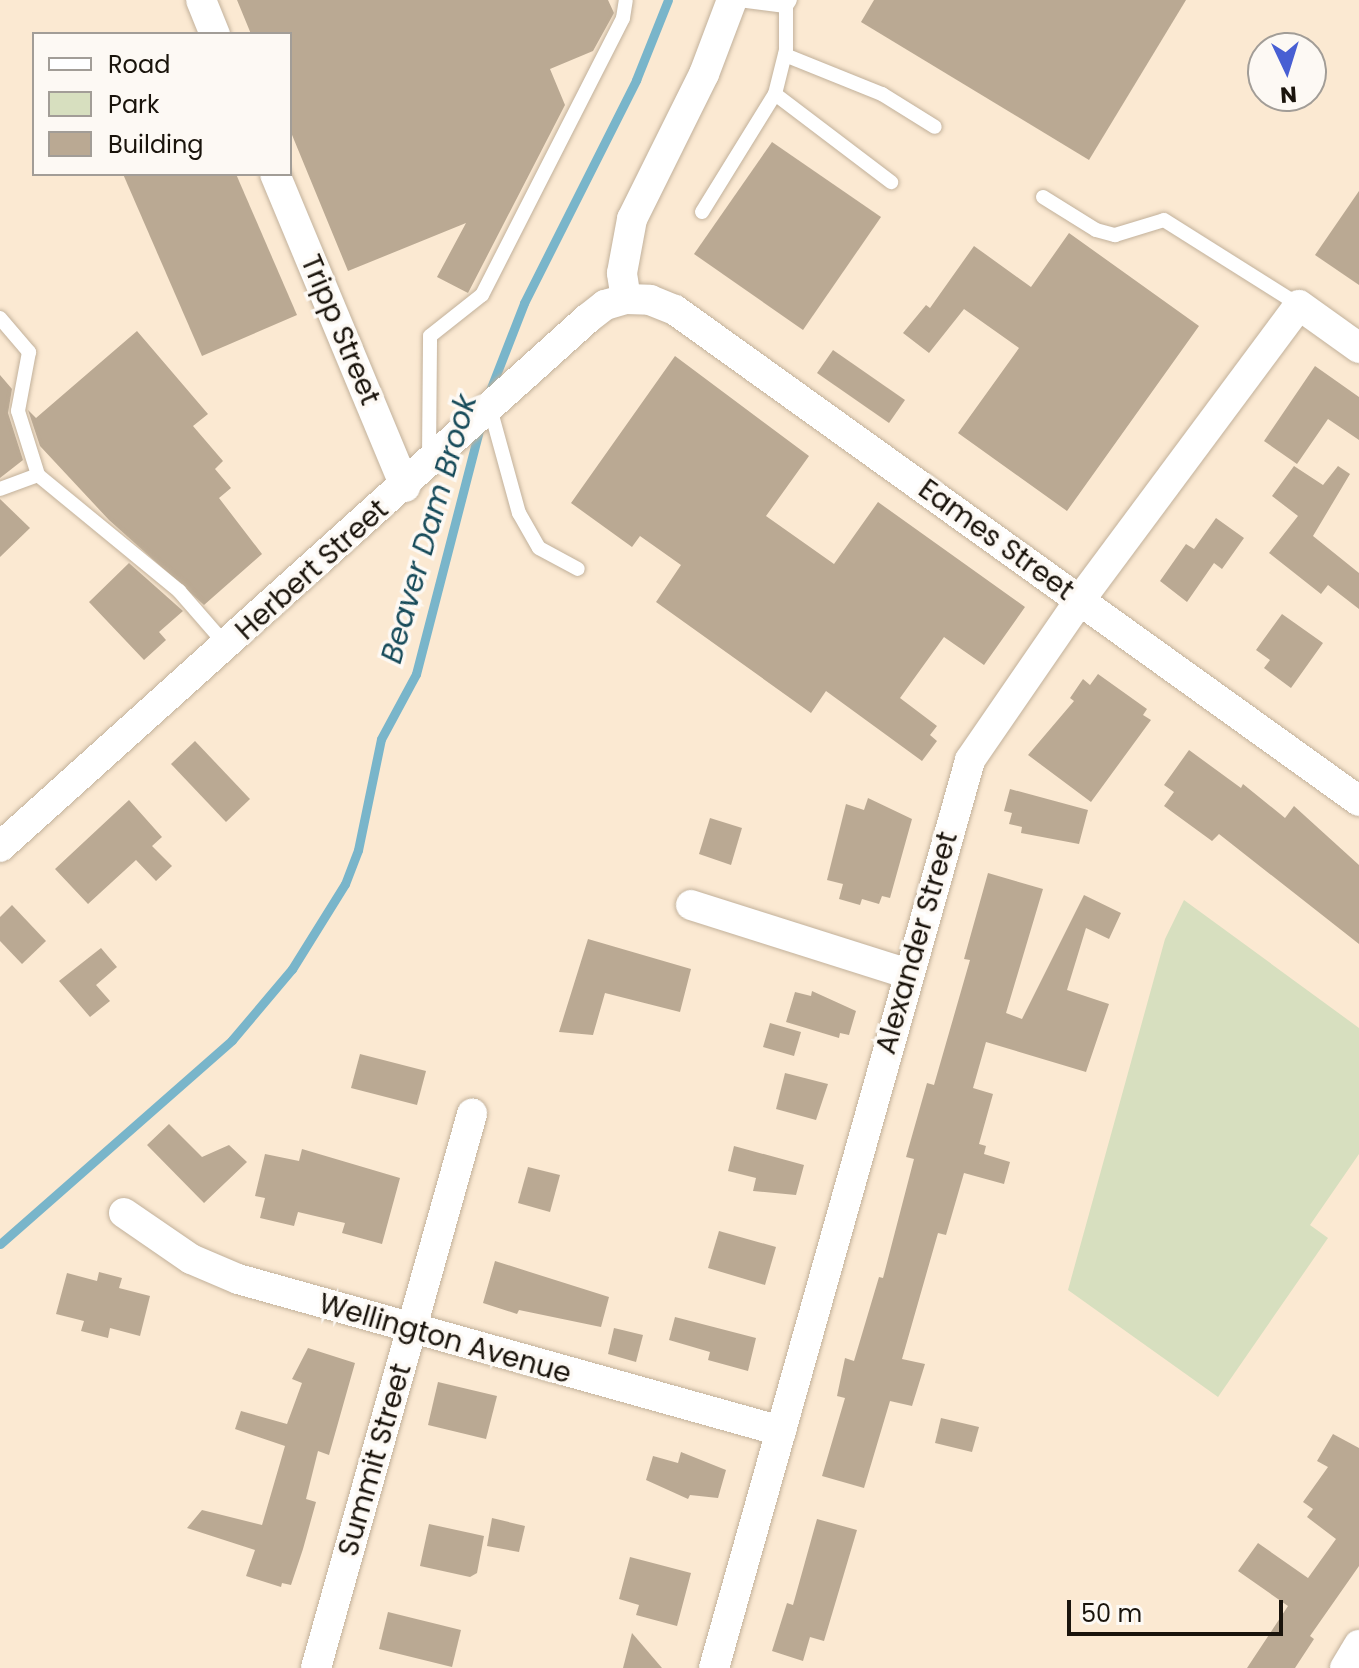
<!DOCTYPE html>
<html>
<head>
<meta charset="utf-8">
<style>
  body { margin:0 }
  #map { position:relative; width:1359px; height:1668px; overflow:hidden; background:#fbe9d2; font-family:Poppins,sans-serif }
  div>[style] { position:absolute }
  .green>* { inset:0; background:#d7dfbf }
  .stream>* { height:9px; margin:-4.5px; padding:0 4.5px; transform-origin:4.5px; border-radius:4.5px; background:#79b5ca }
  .building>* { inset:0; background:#baa993 }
  .roads { filter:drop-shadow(0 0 2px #c2b19b) drop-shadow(0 0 2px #c2b19b) }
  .service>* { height:14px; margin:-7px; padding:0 7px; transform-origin:7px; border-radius:7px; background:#fff }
  .minor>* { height:30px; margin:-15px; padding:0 15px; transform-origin:15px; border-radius:15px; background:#fff }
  span { translate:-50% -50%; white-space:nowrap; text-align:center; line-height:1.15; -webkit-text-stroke:7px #fdf9f4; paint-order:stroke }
  .street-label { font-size:28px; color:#1a140c }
  .water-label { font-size:30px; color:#174b5a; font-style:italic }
  .legend { position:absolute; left:32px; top:32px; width:260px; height:144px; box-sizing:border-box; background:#fdf9f4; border:2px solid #a29d97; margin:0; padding:10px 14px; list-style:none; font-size:24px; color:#1a140c }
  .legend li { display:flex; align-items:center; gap:16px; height:40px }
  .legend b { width:40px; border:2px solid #a29d97 }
  .north { position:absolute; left:1247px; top:32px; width:80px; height:80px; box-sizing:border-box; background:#fdf9f4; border:2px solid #a29d97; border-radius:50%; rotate:176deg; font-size:22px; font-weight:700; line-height:32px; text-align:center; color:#1a140c }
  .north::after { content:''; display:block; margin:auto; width:28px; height:36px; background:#485fd3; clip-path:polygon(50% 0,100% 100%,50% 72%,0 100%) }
  .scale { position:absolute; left:1067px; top:1600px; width:216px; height:36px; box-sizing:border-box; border:4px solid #1a140c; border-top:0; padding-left:10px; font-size:24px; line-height:28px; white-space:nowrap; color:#1a140c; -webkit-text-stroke:6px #fdf9f4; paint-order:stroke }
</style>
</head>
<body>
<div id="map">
  <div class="green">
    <i style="clip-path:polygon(1184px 900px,1359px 1028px,1359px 1154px,1310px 1225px,1328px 1238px,1218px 1397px,1068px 1290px,1165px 939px)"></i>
  </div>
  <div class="stream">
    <i style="left:489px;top:393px;width:97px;rotate:-68.7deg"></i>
    <i style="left:524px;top:303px;width:250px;rotate:-63.3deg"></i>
    <i style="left:636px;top:80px;width:86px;rotate:-68.2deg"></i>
    <i style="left:0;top:1244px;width:309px;rotate:-41.3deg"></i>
    <i style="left:232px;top:1040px;width:93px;rotate:-49.8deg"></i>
    <i style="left:292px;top:969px;width:100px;rotate:-58.1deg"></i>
    <i style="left:345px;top:884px;width:36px;rotate:-69deg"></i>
    <i style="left:358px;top:850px;width:113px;rotate:-78.3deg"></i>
    <i style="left:381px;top:739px;width:74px;rotate:-61.7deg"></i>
    <i style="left:416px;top:674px;width:255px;rotate:-75.5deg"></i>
  </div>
  <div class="building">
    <i style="clip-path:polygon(237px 0,608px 0,614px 13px,593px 51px,550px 69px,565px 105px,468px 293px,437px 277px,466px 223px,348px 271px,290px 130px,290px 34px,251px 34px)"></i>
    <i style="clip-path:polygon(874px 0,1186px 0,1089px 160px,861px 22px)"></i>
    <i style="clip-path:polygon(772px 142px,881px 217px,803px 330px,694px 254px)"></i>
    <i style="clip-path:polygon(123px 174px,236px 174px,297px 315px,202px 356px)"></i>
    <i style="clip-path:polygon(1359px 191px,1359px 285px,1315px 255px)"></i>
    <i style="clip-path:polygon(1069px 233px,1199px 326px,1067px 511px,958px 433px,1019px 348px,964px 309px,929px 353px,903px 333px,926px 305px,930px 308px,974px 246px,1031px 287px)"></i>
    <i style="clip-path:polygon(137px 331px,208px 414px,193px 426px,223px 461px,215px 469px,231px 488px,219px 498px,262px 554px,204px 605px,109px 520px,40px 446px,28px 410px,36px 418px)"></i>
    <i style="clip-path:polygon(833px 350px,905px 400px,889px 423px,817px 373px)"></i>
    <i style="clip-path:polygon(675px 356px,809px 456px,766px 516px,834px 564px,878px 502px,1025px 607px,984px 665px,944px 637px,900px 698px,937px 726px,930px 735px,937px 741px,922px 761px,826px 691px,811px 713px,656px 602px,681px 565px,640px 536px,632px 547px,571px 503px)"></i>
    <i style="clip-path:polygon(1315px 366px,1359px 397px,1359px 440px,1328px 419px,1297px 464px,1264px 441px)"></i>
    <i style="clip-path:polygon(0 375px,12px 389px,8px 413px,23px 460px,0 478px)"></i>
    <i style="clip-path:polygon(1294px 466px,1323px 485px,1338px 466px,1350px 474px,1313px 536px,1359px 573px,1359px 609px,1328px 585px,1321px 594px,1269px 553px,1298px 516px,1272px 496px)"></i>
    <i style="clip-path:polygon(0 499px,30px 528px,0 557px)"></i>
    <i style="clip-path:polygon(1216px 518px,1244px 538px,1222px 569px,1214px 563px,1187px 602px,1160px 581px,1186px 544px,1194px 549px)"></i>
    <i style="clip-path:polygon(129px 563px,183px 611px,159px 632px,166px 640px,144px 660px,89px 602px)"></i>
    <i style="clip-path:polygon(1282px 614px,1323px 643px,1291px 688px,1264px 668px,1270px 660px,1256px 650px)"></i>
    <i style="clip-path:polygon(1098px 674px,1147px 709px,1143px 715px,1151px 720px,1091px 802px,1028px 755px,1074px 701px,1070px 698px,1083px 679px,1090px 685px)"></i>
    <i style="clip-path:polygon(195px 741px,250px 799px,226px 822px,171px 764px)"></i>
    <i style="clip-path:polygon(1189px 750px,1241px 788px,1243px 784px,1285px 818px,1294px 806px,1359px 865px,1359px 944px,1219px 834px,1212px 841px,1164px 806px,1174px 792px,1164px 785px)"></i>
    <i style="clip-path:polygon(1010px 789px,1088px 810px,1079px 844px,1021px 833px,1022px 827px,1009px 824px,1012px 813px,1004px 811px)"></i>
    <i style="clip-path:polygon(868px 798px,912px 819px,890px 898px,882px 896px,879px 904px,862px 899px,860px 905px,839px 899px,843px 884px,827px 880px,846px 804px,864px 810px)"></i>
    <i style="clip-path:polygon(129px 800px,162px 837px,152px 846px,172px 866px,156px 881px,136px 860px,88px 904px,55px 869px)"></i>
    <i style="clip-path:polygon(710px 818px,742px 828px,731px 865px,699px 854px)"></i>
    <i style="clip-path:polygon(988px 873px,1043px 889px,1006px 1013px,1022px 1019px,1084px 895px,1121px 913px,1109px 939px,1086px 928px,1067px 990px,1109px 1004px,1086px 1072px,986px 1042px,973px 1088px,993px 1094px,979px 1144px,986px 1146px,984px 1154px,1010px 1162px,1004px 1184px,964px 1173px,946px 1235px,938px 1233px,902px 1359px,925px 1364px,912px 1406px,890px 1401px,864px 1488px,822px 1476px,845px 1398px,837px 1396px,845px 1358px,854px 1361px,879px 1277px,883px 1278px,914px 1159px,906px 1157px,927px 1083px,934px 1085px,970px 960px,964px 959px)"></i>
    <i style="clip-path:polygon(12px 905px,46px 941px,22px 964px,0 941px,0 917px)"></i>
    <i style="clip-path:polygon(588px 939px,691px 969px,680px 1012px,605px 993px,593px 1035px,559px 1032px)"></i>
    <i style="clip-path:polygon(101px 948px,117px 967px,96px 985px,110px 1001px,90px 1017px,59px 981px)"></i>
    <i style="clip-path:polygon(812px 991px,856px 1011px,849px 1035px,840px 1033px,839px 1038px,786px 1022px,795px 992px,811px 996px)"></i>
    <i style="clip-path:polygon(770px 1023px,801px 1032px,794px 1056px,763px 1047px)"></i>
    <i style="clip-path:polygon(360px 1054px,426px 1071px,417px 1105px,351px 1088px)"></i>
    <i style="clip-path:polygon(785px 1073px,828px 1084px,816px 1120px,776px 1109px)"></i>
    <i style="clip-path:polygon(169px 1124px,202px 1157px,229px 1145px,247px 1162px,204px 1203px,147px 1145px)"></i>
    <i style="clip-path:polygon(734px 1146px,804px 1165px,796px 1195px,753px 1191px,756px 1178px,728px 1171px)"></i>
    <i style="clip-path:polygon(302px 1149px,400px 1178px,382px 1244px,342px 1233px,345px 1223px,298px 1212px,294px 1226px,260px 1218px,265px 1198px,255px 1196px,265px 1154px,299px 1161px)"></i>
    <i style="clip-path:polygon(528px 1167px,560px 1175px,550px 1212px,518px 1203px)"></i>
    <i style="clip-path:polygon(719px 1231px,776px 1247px,765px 1285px,708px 1268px)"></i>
    <i style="clip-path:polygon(495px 1261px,609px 1297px,601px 1327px,519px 1310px,517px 1314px,483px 1303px)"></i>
    <i style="clip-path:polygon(99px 1272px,122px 1278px,119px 1288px,150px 1296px,140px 1336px,110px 1328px,108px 1338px,81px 1331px,84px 1321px,56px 1314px,67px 1273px,97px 1281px)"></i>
    <i style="clip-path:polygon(675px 1317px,756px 1338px,748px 1371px,708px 1360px,710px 1352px,669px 1340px)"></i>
    <i style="clip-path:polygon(614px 1328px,643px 1335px,636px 1362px,608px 1354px)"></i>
    <i style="clip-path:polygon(308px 1348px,355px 1363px,329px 1455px,318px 1451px,306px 1499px,316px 1502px,303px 1549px,291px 1585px,282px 1583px,281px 1587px,246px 1576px,255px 1550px,187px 1528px,202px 1510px,262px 1525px,285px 1446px,235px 1429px,241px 1411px,287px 1424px,302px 1383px,292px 1379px)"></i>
    <i style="clip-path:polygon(438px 1382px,497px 1396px,486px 1439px,428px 1425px)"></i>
    <i style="clip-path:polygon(941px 1418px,979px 1427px,972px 1452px,935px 1443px)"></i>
    <i style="clip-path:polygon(1333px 1434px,1359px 1448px,1359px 1566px,1310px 1636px,1314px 1639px,1295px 1668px,1247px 1668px,1288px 1606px,1238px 1571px,1258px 1543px,1308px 1578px,1336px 1539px,1307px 1517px,1313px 1509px,1303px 1502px,1328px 1467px,1317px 1461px)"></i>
    <i style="clip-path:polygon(681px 1452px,726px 1470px,718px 1498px,690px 1495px,688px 1499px,646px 1480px,653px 1456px,678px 1463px)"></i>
    <i style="clip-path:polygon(492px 1518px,525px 1526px,519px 1552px,487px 1546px)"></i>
    <i style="clip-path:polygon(817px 1519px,857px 1530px,824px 1641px,810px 1637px,803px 1661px,772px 1651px,787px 1603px,793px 1605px)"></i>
    <i style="clip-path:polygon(429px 1524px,484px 1536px,477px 1573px,470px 1577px,420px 1566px)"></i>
    <i style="clip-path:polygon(630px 1557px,691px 1573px,677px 1626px,636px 1615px,639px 1605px,619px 1599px)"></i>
    <i style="clip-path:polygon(388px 1612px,461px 1630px,452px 1667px,379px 1649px)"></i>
    <i style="clip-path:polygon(632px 1633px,662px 1668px,623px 1668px)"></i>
  </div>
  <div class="roads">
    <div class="service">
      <i style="left:739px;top:0;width:47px;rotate:7.3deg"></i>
      <i style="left:786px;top:6px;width:7px;rotate:-56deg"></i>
      <i style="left:785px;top:55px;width:105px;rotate:21.9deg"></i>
      <i style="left:882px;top:94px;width:62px;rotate:31.9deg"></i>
      <i style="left:775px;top:94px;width:146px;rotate:37.2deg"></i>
      <i style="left:1043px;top:197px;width:62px;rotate:31.9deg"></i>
      <i style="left:1096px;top:230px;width:20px;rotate:15deg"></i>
      <i style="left:1115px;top:235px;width:51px;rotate:-17deg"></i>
      <i style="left:1164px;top:220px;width:160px;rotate:32.2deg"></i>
      <i style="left:702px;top:212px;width:139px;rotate:-58.3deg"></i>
      <i style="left:775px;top:94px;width:45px;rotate:-76deg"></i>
      <i style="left:786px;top:50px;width:44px;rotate:-90deg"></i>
      <i style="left:0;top:318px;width:45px;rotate:49.5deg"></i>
      <i style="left:29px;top:352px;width:60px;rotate:100.6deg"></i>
      <i style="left:18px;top:411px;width:67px;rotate:72.6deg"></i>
      <i style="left:490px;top:408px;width:109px;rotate:74.6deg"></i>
      <i style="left:519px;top:513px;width:40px;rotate:60.3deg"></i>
      <i style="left:539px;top:548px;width:44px;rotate:28.3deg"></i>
      <i style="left:429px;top:457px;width:121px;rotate:-89.5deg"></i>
      <i style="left:430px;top:336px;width:66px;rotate:-38.3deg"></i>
      <i style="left:482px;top:295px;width:311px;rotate:-63deg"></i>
      <i style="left:623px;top:18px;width:18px;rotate:-81deg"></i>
      <i style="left:0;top:489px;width:40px;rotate:-20.2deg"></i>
      <i style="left:38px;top:475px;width:183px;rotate:39.4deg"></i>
      <i style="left:179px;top:591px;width:73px;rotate:48.9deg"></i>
    </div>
    <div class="minor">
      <i style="left:201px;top:0;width:37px;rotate:68deg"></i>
      <i style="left:275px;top:174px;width:339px;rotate:67.4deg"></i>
      <i style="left:626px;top:299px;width:26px;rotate:-99deg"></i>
      <i style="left:622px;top:273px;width:55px;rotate:-79.5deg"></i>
      <i style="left:632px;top:219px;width:162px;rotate:-63.6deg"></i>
      <i style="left:704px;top:74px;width:79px;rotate:-69.3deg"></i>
      <i style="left:0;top:847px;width:790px;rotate:-41.97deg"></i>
      <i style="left:587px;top:319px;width:23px;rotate:-38deg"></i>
      <i style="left:605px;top:305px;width:22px;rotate:-16deg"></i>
      <i style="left:626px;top:299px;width:24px;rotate:2deg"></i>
      <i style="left:650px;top:300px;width:27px;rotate:22deg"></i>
      <i style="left:675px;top:310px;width:842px;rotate:35.67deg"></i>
      <i style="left:691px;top:905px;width:229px;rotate:17.6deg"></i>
      <i style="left:124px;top:1213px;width:81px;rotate:34.5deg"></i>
      <i style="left:191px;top:1259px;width:51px;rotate:23.1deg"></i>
      <i style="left:238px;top:1279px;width:564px;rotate:15.64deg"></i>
      <i style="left:316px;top:1668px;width:576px;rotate:-74.27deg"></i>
      <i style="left:714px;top:1668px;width:943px;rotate:-74.25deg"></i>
      <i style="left:970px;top:760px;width:194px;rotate:-55.5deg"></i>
      <i style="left:1080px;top:600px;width:367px;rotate:-53.4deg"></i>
      <i style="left:1299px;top:305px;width:74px;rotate:35.6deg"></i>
      <i style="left:1345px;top:1668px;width:27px;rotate:-59deg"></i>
    </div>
  </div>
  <div class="street-label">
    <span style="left:340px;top:330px;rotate:67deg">Tripp Street</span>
    <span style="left:996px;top:540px;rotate:36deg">Eames Street</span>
    <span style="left:312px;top:570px;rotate:-42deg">Herbert Street</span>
    <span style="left:917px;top:943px;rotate:-74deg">Alexander Street</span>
    <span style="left:445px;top:1339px;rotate:16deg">Wellington Avenue</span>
    <span style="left:375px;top:1460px;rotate:-74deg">Summit Street</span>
  </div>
  <div class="water-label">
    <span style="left:429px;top:529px;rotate:-74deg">Beaver Dam Brook</span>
  </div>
  <ul class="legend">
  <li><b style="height:10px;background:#fff"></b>Road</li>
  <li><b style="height:22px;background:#d7dfbf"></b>Park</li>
  <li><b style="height:22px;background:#baa993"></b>Building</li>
  </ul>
  <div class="north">N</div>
  <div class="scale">50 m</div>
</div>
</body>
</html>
